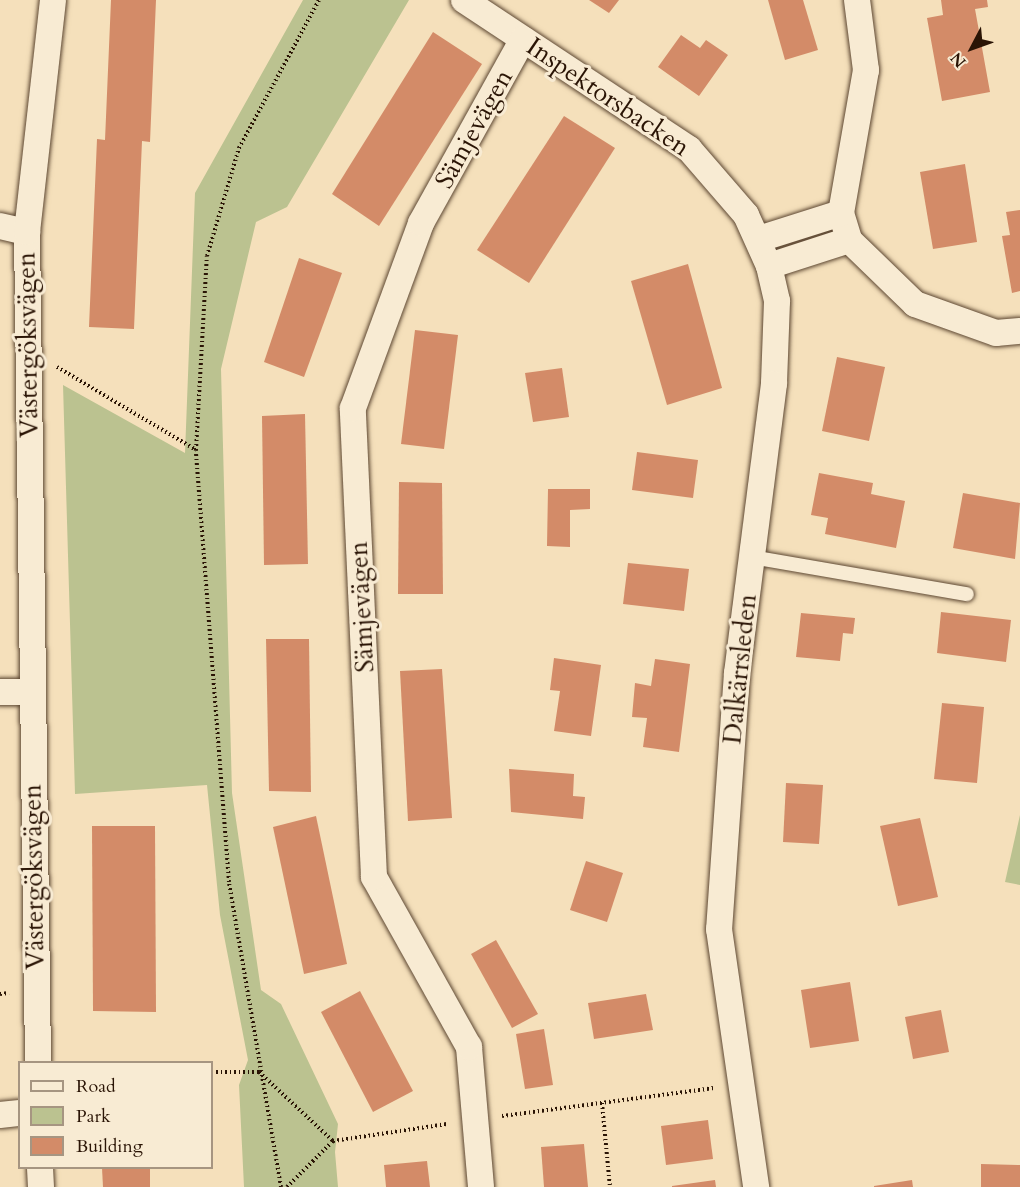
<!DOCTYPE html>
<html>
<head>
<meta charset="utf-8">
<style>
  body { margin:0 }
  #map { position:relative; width:1020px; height:1187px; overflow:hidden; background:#f5e0bb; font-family:Cardo,serif }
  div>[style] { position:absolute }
  .green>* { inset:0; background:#bbc290 }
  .building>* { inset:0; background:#d38b68 }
  .path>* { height:4px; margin-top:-2px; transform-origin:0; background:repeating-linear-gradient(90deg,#2a1405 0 1.5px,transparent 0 4.5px) }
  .roads { filter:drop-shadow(0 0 2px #5d4732) drop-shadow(0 0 2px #5d4732) }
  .service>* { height:14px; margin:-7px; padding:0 7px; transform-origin:7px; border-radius:7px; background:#f8ebd3 }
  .minor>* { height:26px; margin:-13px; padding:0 13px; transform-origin:13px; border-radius:13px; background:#f8ebd3 }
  span { translate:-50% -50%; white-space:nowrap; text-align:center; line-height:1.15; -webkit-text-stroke:6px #f8ebd3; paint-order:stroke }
  .street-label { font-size:26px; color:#2a1405 }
  .legend { position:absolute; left:18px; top:1061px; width:195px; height:108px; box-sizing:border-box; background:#f8ebd3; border:2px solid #a69581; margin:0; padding:8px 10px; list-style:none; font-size:18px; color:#2a1405 }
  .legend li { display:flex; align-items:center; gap:12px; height:30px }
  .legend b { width:30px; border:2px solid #a69581 }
  .north { position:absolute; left:942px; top:18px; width:60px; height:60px; -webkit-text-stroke:4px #f8ebd3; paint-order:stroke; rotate:229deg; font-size:16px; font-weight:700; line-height:24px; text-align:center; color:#2a1405 }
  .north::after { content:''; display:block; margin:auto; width:21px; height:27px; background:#2a1405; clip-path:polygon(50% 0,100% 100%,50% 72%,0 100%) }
</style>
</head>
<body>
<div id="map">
  <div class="green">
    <i style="clip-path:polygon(303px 0,409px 0,287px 207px,256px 222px,221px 369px,232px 793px,261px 990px,281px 1004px,338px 1124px,335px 1152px,338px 1187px,244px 1187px,239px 1085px,248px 1060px,220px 915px,207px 785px,75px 794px,63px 385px,185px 453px,195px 193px)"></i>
    <i style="clip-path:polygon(1020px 815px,1020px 885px,1005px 882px)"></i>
  </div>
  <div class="building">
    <i style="clip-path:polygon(111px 0,156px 0,150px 142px,142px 141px,134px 329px,89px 327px,97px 139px,105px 140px)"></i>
    <i style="clip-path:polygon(589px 0,619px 0,609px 13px)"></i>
    <i style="clip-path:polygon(768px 0,803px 0,818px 50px,785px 60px)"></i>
    <i style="clip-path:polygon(941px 0,987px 0,988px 7px,975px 9px,990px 92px,942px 101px,927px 18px,943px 15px)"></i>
    <i style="clip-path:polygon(433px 32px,482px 64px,379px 226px,332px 194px)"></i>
    <i style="clip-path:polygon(681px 35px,700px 48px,706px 40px,728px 55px,699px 96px,658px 67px)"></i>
    <i style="clip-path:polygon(564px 116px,615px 148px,529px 283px,477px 250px)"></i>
    <i style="clip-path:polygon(965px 164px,977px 242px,933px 249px,920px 172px)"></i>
    <i style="clip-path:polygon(1020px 210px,1020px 291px,1012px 293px,1002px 236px,1010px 235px,1006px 212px)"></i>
    <i style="clip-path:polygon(299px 258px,342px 273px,304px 377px,264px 362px)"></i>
    <i style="clip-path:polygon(688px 264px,722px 388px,667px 405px,631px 281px)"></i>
    <i style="clip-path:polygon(415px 330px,458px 335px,444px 449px,401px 444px)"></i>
    <i style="clip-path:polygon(837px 357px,885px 367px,869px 441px,822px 431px)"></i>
    <i style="clip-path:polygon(562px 368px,569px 417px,533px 422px,525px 373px)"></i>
    <i style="clip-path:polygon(305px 414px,308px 564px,264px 565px,262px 416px)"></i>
    <i style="clip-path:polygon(637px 452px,698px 460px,693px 498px,632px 490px)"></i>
    <i style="clip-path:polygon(819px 473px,873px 483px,871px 494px,905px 501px,896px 548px,825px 534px,828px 518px,811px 515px)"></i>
    <i style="clip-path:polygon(399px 482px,442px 483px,443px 594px,398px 594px)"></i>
    <i style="clip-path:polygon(548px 489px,590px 489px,590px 509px,570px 510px,570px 547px,547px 546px)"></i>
    <i style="clip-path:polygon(963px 493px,1020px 503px,1015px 559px,953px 548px)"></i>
    <i style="clip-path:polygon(628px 563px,689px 569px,684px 611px,623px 604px)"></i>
    <i style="clip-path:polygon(941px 612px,1011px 620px,1006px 662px,937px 653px)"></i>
    <i style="clip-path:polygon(801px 613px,855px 618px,853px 634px,843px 633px,840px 661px,796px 657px)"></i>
    <i style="clip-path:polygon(266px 639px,309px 639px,311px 792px,269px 791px)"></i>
    <i style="clip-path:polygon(554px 658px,601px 665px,591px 736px,554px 731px,560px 691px,550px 690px)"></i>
    <i style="clip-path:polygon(655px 659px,690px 664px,679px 752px,643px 747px,647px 718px,632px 717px,635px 683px,651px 686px)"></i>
    <i style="clip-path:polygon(442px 669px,452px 818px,408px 821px,400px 671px)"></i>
    <i style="clip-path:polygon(942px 703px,984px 707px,977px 783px,934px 779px)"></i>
    <i style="clip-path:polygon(509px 769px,574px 774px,573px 796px,585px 797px,583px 819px,511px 812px)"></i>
    <i style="clip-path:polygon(786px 783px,823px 785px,819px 844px,783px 842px)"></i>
    <i style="clip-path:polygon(316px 816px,347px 964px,304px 974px,273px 827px)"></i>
    <i style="clip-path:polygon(920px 818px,938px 897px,898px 906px,880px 826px)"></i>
    <i style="clip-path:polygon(92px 826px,155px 826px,156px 1012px,93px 1011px)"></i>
    <i style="clip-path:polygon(586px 861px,623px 873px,607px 922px,570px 910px)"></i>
    <i style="clip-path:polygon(496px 940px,538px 1014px,512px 1028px,471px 954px)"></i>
    <i style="clip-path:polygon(850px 982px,859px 1041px,810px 1048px,801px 990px)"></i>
    <i style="clip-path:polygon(360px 991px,413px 1091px,373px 1112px,321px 1012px)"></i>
    <i style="clip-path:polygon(646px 994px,653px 1030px,594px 1039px,588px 1003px)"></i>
    <i style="clip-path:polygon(941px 1010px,949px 1052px,913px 1059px,905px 1017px)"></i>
    <i style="clip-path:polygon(544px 1029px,553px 1085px,525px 1089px,516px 1034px)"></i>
    <i style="clip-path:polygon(708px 1120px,713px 1159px,666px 1165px,661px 1126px)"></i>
    <i style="clip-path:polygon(584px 1144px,588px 1187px,544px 1187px,541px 1147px)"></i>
    <i style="clip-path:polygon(427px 1161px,430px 1187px,386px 1187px,384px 1165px)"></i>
    <i style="clip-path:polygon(981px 1164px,1020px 1165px,1020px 1187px,981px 1187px)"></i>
    <i style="clip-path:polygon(102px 1168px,150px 1168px,150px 1187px,103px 1187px)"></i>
    <i style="clip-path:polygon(715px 1180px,716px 1187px,672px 1187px,672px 1186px)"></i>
    <i style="clip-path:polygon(912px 1180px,913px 1187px,874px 1187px,874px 1186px)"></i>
  </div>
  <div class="path">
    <i style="left:57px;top:367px;width:162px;rotate:30.8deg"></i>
    <i style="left:0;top:994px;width:9px;rotate:-6deg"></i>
    <i style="left:212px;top:1072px;width:47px"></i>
    <i style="left:259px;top:1072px;width:101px;rotate:43deg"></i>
    <i style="left:333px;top:1141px;width:115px;rotate:-8.5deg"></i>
    <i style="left:602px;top:1103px;width:84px;rotate:84.6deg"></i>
    <i style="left:502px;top:1116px;width:214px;rotate:-7.5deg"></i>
    <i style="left:281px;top:1187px;width:309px;rotate:-99.7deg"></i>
    <i style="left:229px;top:882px;width:433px;rotate:-94.4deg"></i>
    <i style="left:196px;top:450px;width:194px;rotate:-86.8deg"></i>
    <i style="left:207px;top:256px;width:113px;rotate:-73.5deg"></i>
    <i style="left:239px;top:148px;width:168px;rotate:-61.6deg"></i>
    <i style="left:287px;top:1187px;width:65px;rotate:-45deg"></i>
  </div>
  <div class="roads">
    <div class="service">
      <i style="left:752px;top:557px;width:218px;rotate:9.8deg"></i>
    </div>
    <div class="minor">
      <i style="left:464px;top:0;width:270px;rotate:33.5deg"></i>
      <i style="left:689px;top:149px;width:87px;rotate:49.2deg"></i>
      <i style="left:746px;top:215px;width:56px;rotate:65.7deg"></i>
      <i style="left:769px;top:266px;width:36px;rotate:77deg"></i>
      <i style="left:777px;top:301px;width:83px;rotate:92.1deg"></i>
      <i style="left:774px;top:384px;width:291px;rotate:97.3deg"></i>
      <i style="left:737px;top:673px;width:257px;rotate:94deg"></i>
      <i style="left:719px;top:929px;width:261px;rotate:81.8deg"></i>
      <i style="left:857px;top:0;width:71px;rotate:82.7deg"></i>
      <i style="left:866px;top:70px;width:145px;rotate:99.9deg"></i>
      <i style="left:841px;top:213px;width:28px;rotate:73deg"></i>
      <i style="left:849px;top:240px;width:92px;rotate:44.1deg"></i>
      <i style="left:915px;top:304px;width:86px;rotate:19.7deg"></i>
      <i style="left:996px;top:333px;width:24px;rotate:-5deg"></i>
      <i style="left:0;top:226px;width:28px;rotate:13deg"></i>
      <i style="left:759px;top:239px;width:86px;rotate:-17.6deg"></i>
      <i style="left:769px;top:266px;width:84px;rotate:-18deg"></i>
      <i style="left:0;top:692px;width:30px"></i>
      <i style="left:38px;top:1062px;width:830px;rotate:-90.76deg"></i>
      <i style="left:27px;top:232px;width:233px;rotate:-83.6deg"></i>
      <i style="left:0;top:1115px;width:20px;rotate:-6deg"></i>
      <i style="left:40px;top:1168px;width:19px;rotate:87deg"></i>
      <i style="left:481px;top:1187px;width:141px;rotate:-94.9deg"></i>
      <i style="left:469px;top:1047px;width:195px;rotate:-119.2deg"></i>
      <i style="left:374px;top:877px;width:469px;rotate:-92.6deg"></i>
      <i style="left:353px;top:408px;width:197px;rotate:-69.8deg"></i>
      <i style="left:421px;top:223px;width:210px;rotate:-61deg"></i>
    </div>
  </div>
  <div class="street-label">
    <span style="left:608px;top:97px;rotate:34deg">Inspektorsbacken</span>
    <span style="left:474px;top:129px;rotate:-61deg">Sämjevägen</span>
    <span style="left:28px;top:345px;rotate:-91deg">Västergöksvägen</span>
    <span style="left:362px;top:607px;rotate:-93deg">Sämjevägen</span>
    <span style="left:740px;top:669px;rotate:-84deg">Dalkärrsleden</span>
    <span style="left:34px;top:877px;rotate:-91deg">Västergöksvägen</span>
  </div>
  <ul class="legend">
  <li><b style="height:8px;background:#f8ebd3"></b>Road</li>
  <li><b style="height:16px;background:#bbc290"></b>Park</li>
  <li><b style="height:16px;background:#d38b68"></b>Building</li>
  </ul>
  <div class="north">N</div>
</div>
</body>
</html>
